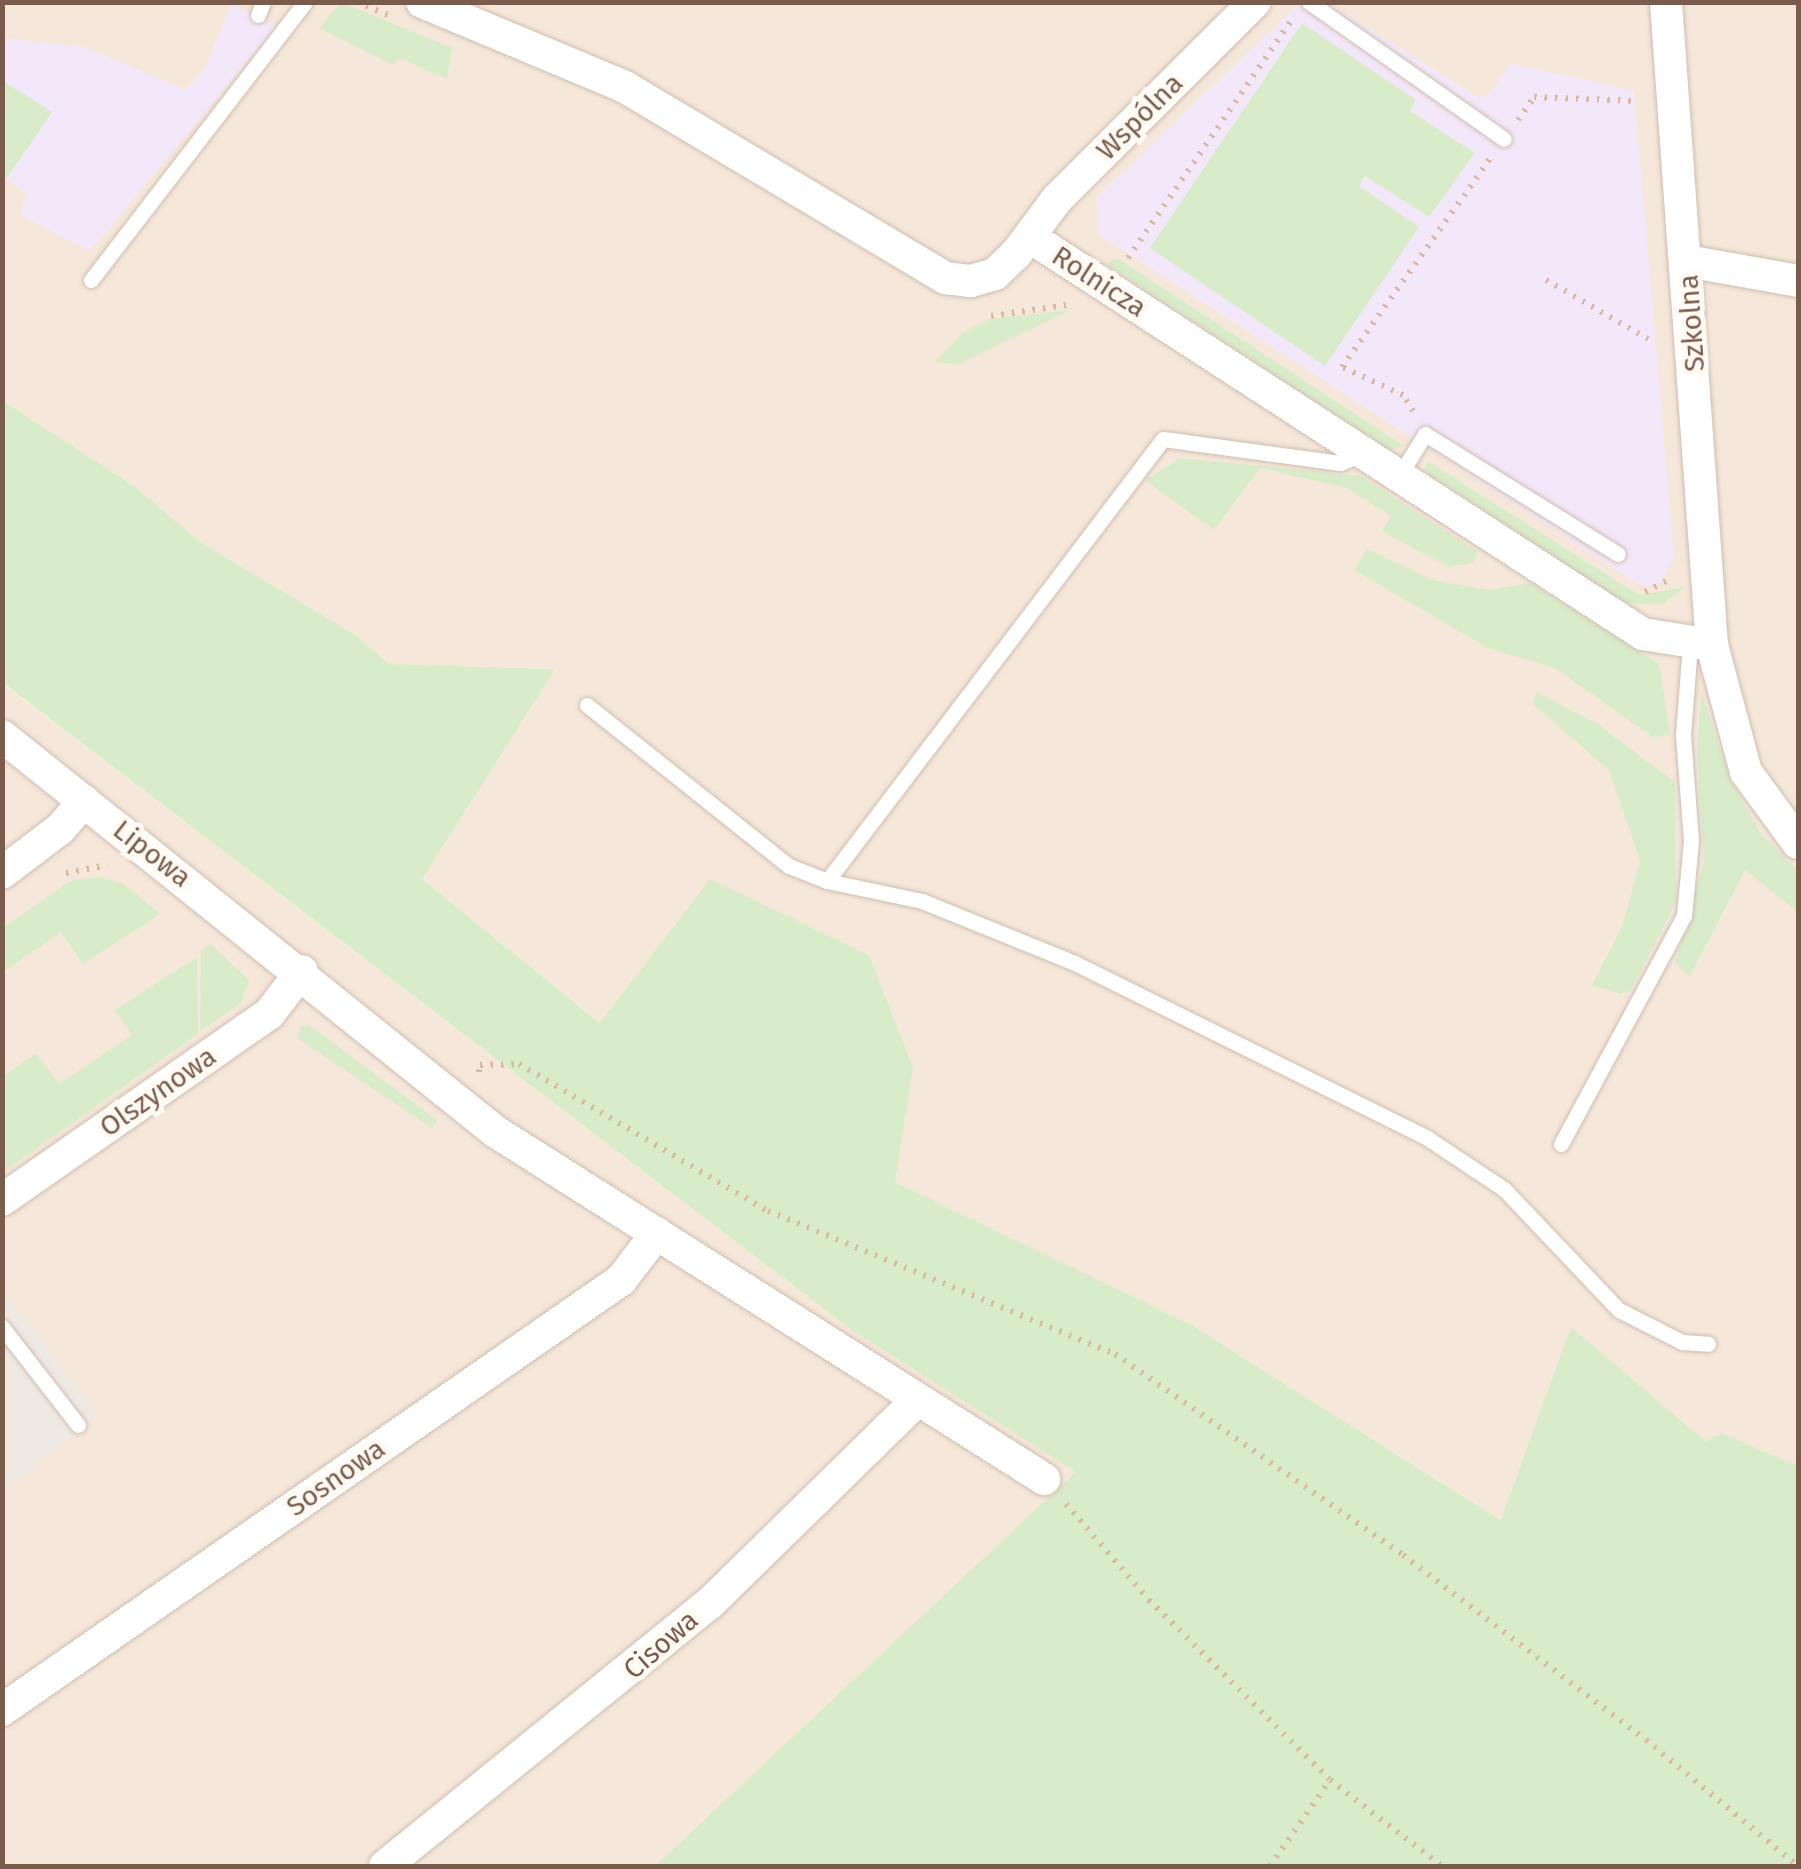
<!DOCTYPE html>
<html>
<head>
<meta charset="utf-8">
<style>
  body { margin:0 }
  #map { position:relative; width:1801px; height:1869px; overflow:hidden; background:#fdf6ec; font-family:"Fira Sans",sans-serif }
  div>[style] { position:absolute }
  .residential>* { inset:0; background:#f5e8da }
  .industrial>* { inset:0; background:#efe9e4 }
  .education>* { inset:0; background:#f3e8fa }
  .green>* { inset:0; background:#d8ecc9 }
  .path>* { height:6px; margin-top:-3px; transform-origin:0; background:repeating-linear-gradient(90deg,#d9b8a5 0 2.5px,transparent 0 10.5px) }
  .roads { filter:drop-shadow(0 0 2px #d1beb0) drop-shadow(0 0 2px #d1beb0) }
  .lane>* { height:15px; margin:-7.5px; padding:0 7.5px; transform-origin:7.5px; border-radius:7.5px; background:#fff }
  .street>* { height:32px; margin:-16px; padding:0 16px; transform-origin:16px; border-radius:16px; background:#fff }
  span { translate:-50% -50%; white-space:nowrap; text-align:center; line-height:1.15; -webkit-text-stroke:10px #fffaf3; paint-order:stroke }
  .street-label { font-size:28px; color:#7a5c4d }
  .frame { position:absolute; inset:0; border:5px solid #7a5c4d; pointer-events:none }
</style>
</head>
<body>
<div id="map">
  <div class="residential">
    <i style="clip-path:polygon(3px 3px,1798px 3px,1798px 1466px,1722px 1433px,1705px 1441px,1572px 1328px,1502px 1520px,1190px 1324px,895px 1182px,912px 1068px,711px 879px,601px 1023px,422px 879px,554px 669px,389px 664px,354px 634px,200px 542px,134px 486px,3px 401px)"></i>
    <i style="clip-path:polygon(2px 683px,853px 1331px,1077px 1472px,655px 1866px,3px 1866px)"></i>
  </div>
  <div class="industrial">
    <i style="clip-path:polygon(3px 1288px,98px 1416px,3px 1489px)"></i>
  </div>
  <div class="education">
    <i style="clip-path:polygon(1300px 3px,1329px 3px,1479px 98px,1490px 94px,1511px 63px,1634px 91px,1674px 557px,1661px 583px,1644px 586px,1627px 577px,1098px 234px,1096px 198px)"></i>
    <i style="clip-path:polygon(231px 4px,277px 25px,90px 251px,20px 215px,26px 195px,3px 174px,3px 38px,84px 47px,186px 90px,205px 68px)"></i>
  </div>
  <div class="green">
    <i style="clip-path:polygon(341px 2px,452px 48px,447px 79px,400px 58px,393px 65px,319px 28px)"></i>
    <i style="clip-path:polygon(1302px 23px,1416px 100px,1410px 111px,1475px 153px,1429px 217px,1365px 176px,1359px 186px,1419px 227px,1325px 366px,1150px 248px)"></i>
    <i style="clip-path:polygon(3px 81px,52px 112px,7px 178px,3px 174px)"></i>
    <i style="clip-path:polygon(1117px 258px,1404px 446px,1390px 450px,1106px 264px)"></i>
    <i style="clip-path:polygon(1070px 310px,959px 364px,935px 362px,964px 332px,990px 319px)"></i>
    <i style="clip-path:polygon(3px 401px,134px 486px,200px 542px,354px 634px,389px 664px,555px 669px,422px 879px,600px 1023px,710px 879px,869px 955px,913px 1068px,895px 1182px,1190px 1324px,1501px 1520px,1571px 1327px,1705px 1441px,1722px 1433px,1798px 1466px,1798px 1866px,655px 1866px,1076px 1472px,853px 1331px,3px 683px)"></i>
    <i style="clip-path:polygon(1181px 458px,1361px 476px,1478px 552px,1472px 563px,1449px 567px,1382px 531px,1391px 516px,1347px 488px,1260px 468px,1214px 530px,1145px 480px)"></i>
    <i style="clip-path:polygon(1429px 462px,1639px 595px,1685px 587px,1662px 604px,1625px 603px,1423px 470px)"></i>
    <i style="clip-path:polygon(1368px 549px,1432px 580px,1489px 590px,1530px 583px,1659px 664px,1670px 734px,1654px 738px,1555px 668px,1488px 648px,1354px 570px)"></i>
    <i style="clip-path:polygon(1701px 691px,1731px 782px,1761px 834px,1798px 870px,1798px 912px,1745px 870px,1690px 976px,1675px 963px,1704px 862px,1697px 751px)"></i>
    <i style="clip-path:polygon(1536px 692px,1596px 723px,1675px 782px,1676px 902px,1630px 991px,1620px 994px,1592px 985px,1623px 924px,1640px 861px,1609px 770px,1533px 704px)"></i>
    <i style="clip-path:polygon(100px 877px,124px 884px,160px 914px,83px 964px,61px 932px,3px 972px,3px 928px,72px 880px)"></i>
    <i style="clip-path:polygon(210px 944px,249px 980px,241px 1003px,200px 1031px,201px 952px)"></i>
    <i style="clip-path:polygon(197px 957px,198px 1034px,3px 1172px,3px 1077px,36px 1053px,59px 1084px,132px 1035px,115px 1010px)"></i>
    <i style="clip-path:polygon(309px 1025px,437px 1120px,432px 1128px,297px 1038px,300px 1026px)"></i>
  </div>
  <div class="path">
    <i style="left:356px;top:2px;width:35px;rotate:22deg"></i>
    <i style="left:1518px;top:120px;width:28px;rotate:-55deg"></i>
    <i style="left:1534px;top:97px;width:105px;rotate:2.2deg"></i>
    <i style="left:1128px;top:258px;width:290px;rotate:-55.5deg"></i>
    <i style="left:1546px;top:280px;width:126px;rotate:30deg"></i>
    <i style="left:991px;top:316px;width:77px;rotate:-8.2deg"></i>
    <i style="left:1413px;top:411px;width:19px;rotate:-122deg"></i>
    <i style="left:1403px;top:395px;width:67px;rotate:-155.3deg"></i>
    <i style="left:1342px;top:367px;width:255px;rotate:-54.6deg"></i>
    <i style="left:1645px;top:592px;width:31px;rotate:-27deg"></i>
    <i style="left:66px;top:873px;width:42px;rotate:-11deg"></i>
    <i style="left:479px;top:1072px;width:7px;rotate:-82deg"></i>
    <i style="left:480px;top:1065px;width:39px;rotate:-1deg"></i>
    <i style="left:519px;top:1064px;width:289px;rotate:30.6deg"></i>
    <i style="left:768px;top:1211px;width:375px;rotate:22.4deg"></i>
    <i style="left:1115px;top:1354px;width:351px;rotate:34.9deg"></i>
    <i style="left:1403px;top:1555px;width:305px;rotate:37.3deg"></i>
    <i style="left:1646px;top:1740px;width:197px;rotate:39.7deg"></i>
    <i style="left:1066px;top:1504px;width:127px;rotate:49.2deg"></i>
    <i style="left:1149px;top:1600px;width:255px;rotate:44.8deg"></i>
    <i style="left:1330px;top:1780px;width:141px;rotate:37.5deg"></i>
    <i style="left:1270px;top:1866px;width:105px;rotate:-55.1deg"></i>
  </div>
  <div class="roads">
    <div class="lane">
      <i style="left:1309px;top:2px;width:238px;rotate:35.1deg"></i>
      <i style="left:258px;top:15px;width:14px;rotate:-69deg"></i>
      <i style="left:91px;top:280px;width:351px;rotate:-52.4deg"></i>
      <i style="left:1399px;top:476px;width:49px;rotate:-58.2deg"></i>
      <i style="left:1425px;top:434px;width:227px;rotate:31.9deg"></i>
      <i style="left:587px;top:705px;width:258px;rotate:38.6deg"></i>
      <i style="left:789px;top:866px;width:41px;rotate:21.5deg"></i>
      <i style="left:827px;top:881px;width:97px;rotate:11.9deg"></i>
      <i style="left:922px;top:901px;width:165px;rotate:22.1deg"></i>
      <i style="left:1075px;top:963px;width:393px;rotate:26.4deg"></i>
      <i style="left:1427px;top:1138px;width:92px;rotate:33.5deg"></i>
      <i style="left:1504px;top:1189px;width:167px;rotate:46.5deg"></i>
      <i style="left:1619px;top:1310px;width:71px;rotate:26.9deg"></i>
      <i style="left:1682px;top:1342px;width:26px;rotate:4deg"></i>
      <i style="left:827px;top:881px;width:555px;rotate:-52.76deg"></i>
      <i style="left:1163px;top:439px;width:179px;rotate:7.7deg"></i>
      <i style="left:1340px;top:463px;width:25px;rotate:-23deg"></i>
      <i style="left:1561px;top:1144px;width:259px;rotate:-61.7deg"></i>
      <i style="left:1684px;top:916px;width:75px;rotate:-84.7deg"></i>
      <i style="left:1691px;top:841px;width:106px;rotate:-94.3deg"></i>
      <i style="left:1683px;top:735px;width:91px;rotate:-85.6deg"></i>
      <i style="left:2px;top:1327px;width:124px;rotate:52.2deg"></i>
    </div>
    <div class="street">
      <i style="left:422px;top:2px;width:220px;rotate:22.7deg"></i>
      <i style="left:625px;top:87px;width:373px;rotate:30.8deg"></i>
      <i style="left:945px;top:278px;width:26px;rotate:7deg"></i>
      <i style="left:971px;top:281px;width:25px;rotate:-16deg"></i>
      <i style="left:995px;top:274px;width:29px;rotate:-44deg"></i>
      <i style="left:1016px;top:254px;width:69px;rotate:-53.3deg"></i>
      <i style="left:1057px;top:199px;width:279px;rotate:-44.9deg"></i>
      <i style="left:1666px;top:2px;width:645px;rotate:85.91deg"></i>
      <i style="left:1712px;top:645px;width:131px;rotate:75deg"></i>
      <i style="left:1746px;top:772px;width:88px;rotate:53.8deg"></i>
      <i style="left:1030px;top:237px;width:730px;rotate:32.93deg"></i>
      <i style="left:1643px;top:634px;width:70px;rotate:9.1deg"></i>
      <i style="left:1687px;top:261px;width:113px;rotate:10.2deg"></i>
      <i style="left:2px;top:736px;width:633px;rotate:38.72deg"></i>
      <i style="left:496px;top:1132px;width:649px;rotate:32.34deg"></i>
      <i style="left:2px;top:873px;width:73px;rotate:-37.2deg"></i>
      <i style="left:60px;top:829px;width:37px;rotate:-49deg"></i>
      <i style="left:2px;top:1200px;width:325px;rotate:-34.9deg"></i>
      <i style="left:269px;top:1014px;width:54px;rotate:-52.5deg"></i>
      <i style="left:2px;top:1710px;width:754px;rotate:-34.79deg"></i>
      <i style="left:621px;top:1280px;width:59px;rotate:-52.5deg"></i>
      <i style="left:385px;top:1866px;width:417px;rotate:-39deg"></i>
      <i style="left:709px;top:1604px;width:291px;rotate:-44.4deg"></i>
    </div>
  </div>
  <div class="street-label">
    <span style="left:1140px;top:117px;rotate:-45deg">Wspólna</span>
    <span style="left:1099px;top:282px;rotate:33deg">Rolnicza</span>
    <span style="left:1692px;top:323px;rotate:-94deg">Szkolna</span>
    <span style="left:152px;top:854px;rotate:38deg">Lipowa</span>
    <span style="left:158px;top:1092px;rotate:-35deg">Olszynowa</span>
    <span style="left:336px;top:1478px;rotate:-35deg">Sosnowa</span>
    <span style="left:661px;top:1645px;rotate:-41deg">Cisowa</span>
  </div>
  <div class="frame"></div>
</div>
</body>
</html>
